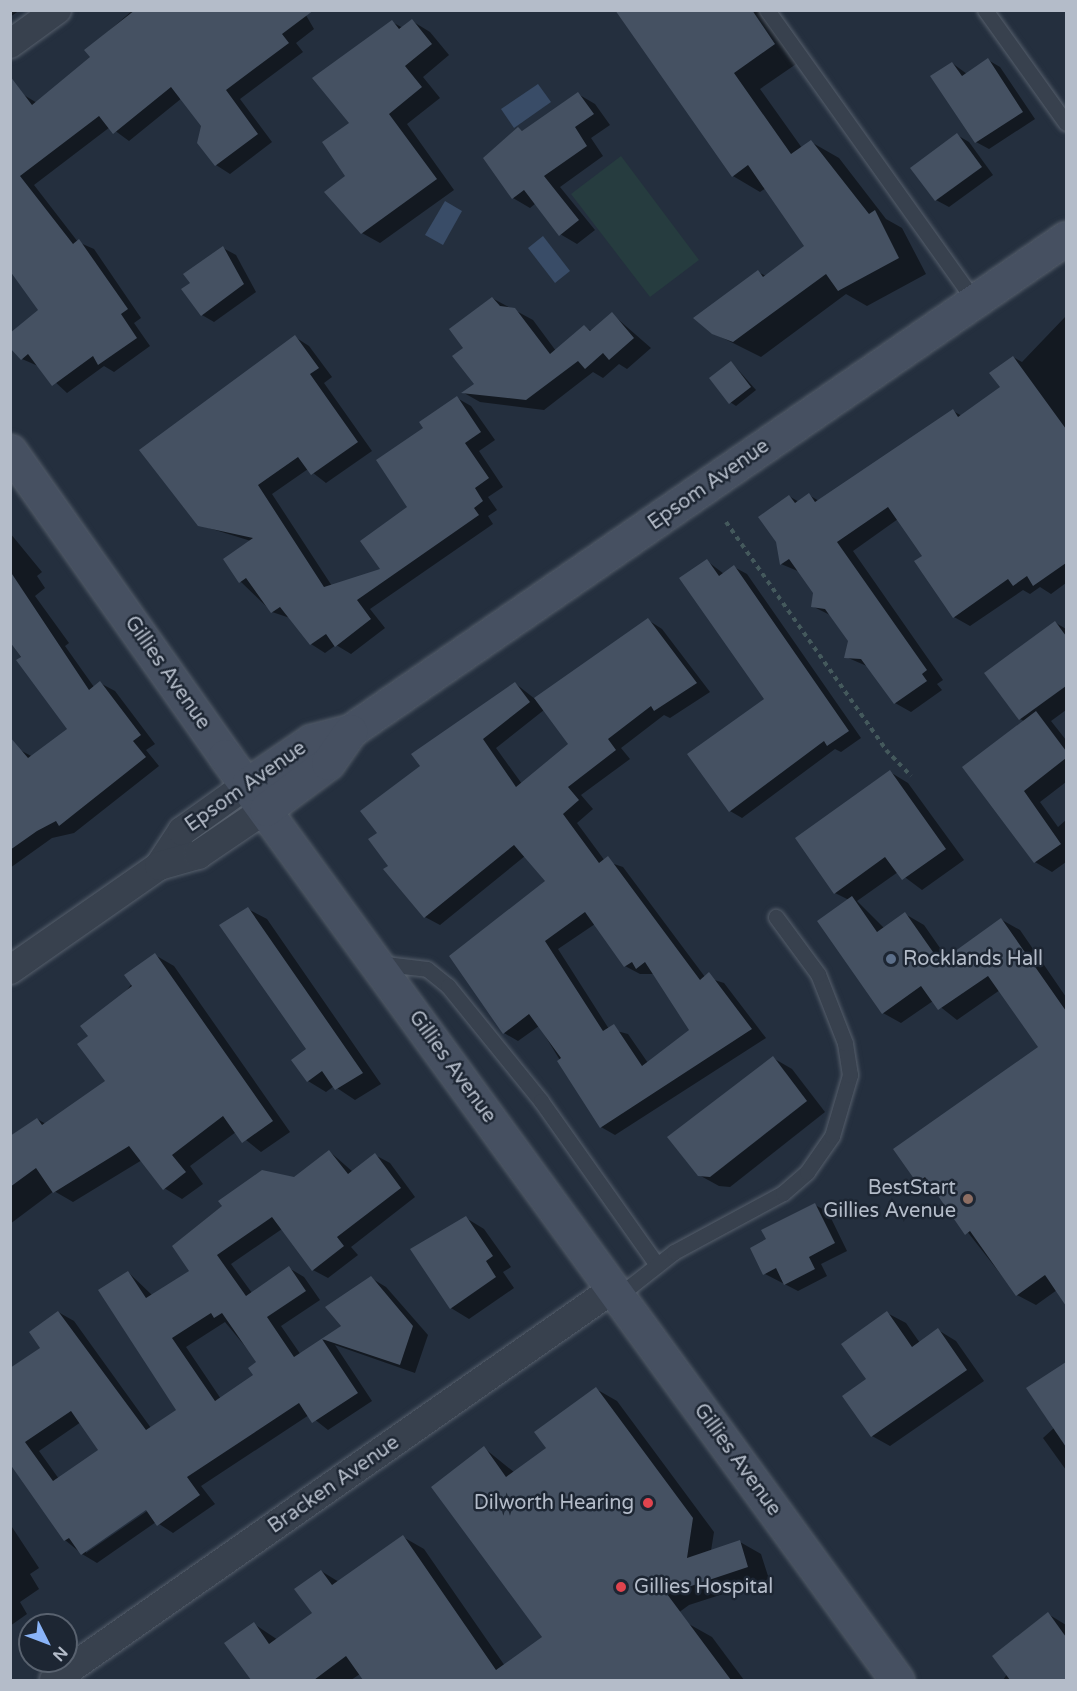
<!DOCTYPE html>
<html>
<head>
<meta charset="utf-8">
<style>
  body { margin:0 }
  #map { position:relative; width:1077px; height:1691px; overflow:hidden; background:#242f3e; font-family:"Varela Round",sans-serif }
  div>[style] { position:absolute }
  .green>* { inset:0; background:#263c3f }
  .water>* { inset:0; background:#394c67 }
  .shadow>* { inset:0; background:#0007 }
  .building>* { inset:0; background:#455162 }
  .path>* { height:4px; margin-top:-2px; transform-origin:0; background:repeating-linear-gradient(90deg,#44595c 0 4.5px,transparent 0 9px) }
  .roads { filter:drop-shadow(0 0 2px #565f6c) drop-shadow(0 0 2px #565f6c) }
  .lane>* { height:15px; margin:-7.5px; padding:0 7.5px; transform-origin:7.5px; border-radius:7.5px; background:#38414e }
  .street>* { height:28px; margin:-14px; padding:0 14px; transform-origin:14px; border-radius:14px; background:#38414e }
  .secondary>* { height:33px; margin:-16.5px; padding:0 16.5px; transform-origin:16.5px; border-radius:16.5px; background:#465061 }
  .dots>* { width:16px; height:16px; translate:-50% -50%; box-sizing:border-box; border:3px solid #1d2633; border-radius:50% }
  span { translate:-50% -50%; white-space:nowrap; text-align:center; line-height:1.15; -webkit-text-stroke:5px #1d2633; paint-order:stroke }
  .street-label { font-size:20px; color:#b4bcc9 }
  .poi-label { font-size:20px; color:#b4bcc9 }
  .left { translate:0 -50%; text-align:left }
  .right { translate:-100% -50%; text-align:right }
  .frame { position:absolute; inset:0; border:12px solid #b4bcc9; pointer-events:none }
  .north { position:absolute; left:18px; top:1613px; width:60px; height:60px; box-sizing:border-box; background:#1d2633; border:2px solid #59626f; border-radius:50%; rotate:132deg; font-size:16px; font-weight:700; line-height:24px; text-align:center; color:#b4bcc9 }
  .north::after { content:''; display:block; margin:auto; width:21px; height:27px; background:#8ab4f8; clip-path:polygon(50% 0,100% 100%,50% 72%,0 100%) }
</style>
</head>
<body>
<div id="map">
  <div class="green">
    <i style="clip-path:polygon(621px 156px,699px 260px,650px 297px,571px 194px)"></i>
  </div>
  <div class="water">
    <i style="clip-path:polygon(538px 84px,551px 102px,514px 128px,501px 109px)"></i>
    <i style="clip-path:polygon(445px 201px,462px 211px,443px 245px,425px 235px)"></i>
    <i style="clip-path:polygon(543px 236px,570px 271px,555px 283px,528px 248px)"></i>
  </div>
  <div class="shadow">
    <i style="clip-path:polygon(10px 10px,20px 10px,10px 17px)"></i>
    <i style="clip-path:polygon(133px 10px,303px 10px,314px 29px,296px 43px,303px 52px,240px 99px,272px 142px,230px 174px,216px 165px,203px 126px,182px 98px,129px 141px,110px 127px,34px 185px,78px 242px,94px 249px,141px 318px,134px 323px,150px 346px,114px 372px,104px 366px,67px 393px,38px 366px,22px 359px,40px 310px,10px 268px,24px 95px,37px 103px,92px 57px,87px 50px)"></i>
    <i style="clip-path:polygon(617px 10px,767px 10px,802px 60px,760px 89px,802px 148px,811px 142px,839px 158px,886px 219px,902px 228px,926px 274px,867px 306px,846px 294px,761px 357px,713px 333px,758px 272px,766px 276px,806px 246px,766px 188px,760px 192px,733px 176px)"></i>
    <i style="clip-path:polygon(412px 21px,430px 32px,449px 55px,423px 77px,440px 98px,407px 124px,454px 190px,380px 243px,362px 233px,347px 177px,351px 123px,392px 22px,403px 28px)"></i>
    <i style="clip-path:polygon(988px 60px,1000px 67px,1035px 119px,989px 149px,976px 142px,932px 76px,952px 63px,967px 74px)"></i>
    <i style="clip-path:polygon(578px 94px,595px 104px,610px 125px,591px 138px,603px 156px,560px 187px,595px 230px,577px 244px,560px 234px,536px 203px,530px 208px,513px 198px,519px 129px,524px 132px)"></i>
    <i style="clip-path:polygon(957px 135px,969px 142px,993px 175px,949px 207px,936px 200px,912px 168px)"></i>
    <i style="clip-path:polygon(223px 248px,236px 255px,256px 292px,214px 322px,202px 315px,192px 283px)"></i>
    <i style="clip-path:polygon(492px 298px,533px 320px,556px 351px,584px 327px,592px 331px,612px 314px,651px 348px,627px 369px,619px 364px,603px 378px,593px 372px,544px 410px,480px 402px,464px 393px,476px 384px,465px 348px)"></i>
    <i style="clip-path:polygon(1066px 316px,1066px 583px,1051px 594px,1040px 587px,1030px 594px,1023px 590px,970px 626px,954px 617px,924px 556px,898px 519px,853px 551px,943px 680px,937px 684px,942px 690px,911px 712px,895px 703px,869px 667px,846px 657px,849px 640px,832px 616px,812px 606px,815px 593px,800px 572px,781px 564px,777px 541px,789px 496px,799px 502px,809px 495px,819px 501px,953px 411px,962px 416px,1002px 387px,1013px 357px,1022px 362px)"></i>
    <i style="clip-path:polygon(295px 337px,309px 346px,332px 377px,324px 383px,372px 451px,326px 483px,308px 469px,272px 494px,332px 586px,382px 570px,409px 508px,425px 429px,457px 398px,471px 406px,495px 440px,479px 451px,503px 487px,488px 497px,497px 510px,488px 516px,493px 524px,370px 609px,385px 628px,351px 654px,336px 645px,325px 653px,311px 644px,290px 618px,272px 612px,240px 581px,251px 541px,199px 525px)"></i>
    <i style="clip-path:polygon(732px 363px,756px 390px,736px 406px,730px 402px)"></i>
    <i style="clip-path:polygon(10px 533px,42px 572px,37px 576px,45px 588px,35px 596px,69px 643px,65px 646px,94px 687px,100px 683px,115px 691px,155px 744px,146px 750px,159px 766px,74px 833px,52px 838px,10px 868px,10px 757px,20px 750px,33px 757px,69px 729px,10px 641px)"></i>
    <i style="clip-path:polygon(707px 561px,724px 574px,734px 567px,747px 574px,861px 738px,841px 752px,835px 749px,742px 818px,730px 811px,766px 699px)"></i>
    <i style="clip-path:polygon(evenodd,648px 620px,662px 629px,710px 692px,670px 718px,664px 715px,621px 748px,630px 759px,581px 795px,593px 809px,577px 823px,605px 861px,623px 867px,705px 977px,724px 983px,766px 1038px,615px 1135px,601px 1127px,539px 1026px,518px 1041px,504px 1033px,547px 881px,525px 856px,440px 925px,425px 917px,390px 866px,379px 834px,422px 766px,516px 684px,535px 699px,648px 620px,544px 710px,570px 744px,522px 784px,496px 748px,544px 710px,648px 620px,595px 924px,625px 966px,640px 974px,655px 974px,691px 1031px,648px 1063px,628px 1034px,609px 1029px,558px 949px,595px 924px)"></i>
    <i style="clip-path:polygon(1056px 623px,1066px 629px,1066px 710px,1051px 721px,1066px 740px,1066px 782px,1040px 802px,1058px 827px,1066px 820px,1066px 862px,1052px 872px,1035px 862px,964px 767px,1024px 721px,1020px 719px)"></i>
    <i style="clip-path:polygon(890px 772px,908px 783px,964px 860px,922px 890px,898px 872px,857px 901px,885px 929px,905px 914px,924px 925px,947px 958px,1002px 920px,1020px 930px,1066px 997px,1066px 1295px,1057px 1290px,1036px 1305px,1017px 1295px,937px 1193px,918px 1182px,1040px 1048px,1000px 990px,957px 1020px,933px 1001px,901px 1023px,883px 1013px,849px 900px,835px 893px)"></i>
    <i style="clip-path:polygon(248px 909px,267px 919px,381px 1084px,355px 1100px,334px 1086px,326px 1092px,308px 1081px,308px 1049px)"></i>
    <i style="clip-path:polygon(155px 955px,174px 966px,290px 1132px,261px 1152px,236px 1132px,190px 1166px,203px 1184px,182px 1199px,164px 1188px,142px 1160px,73px 1202px,54px 1191px,10px 1224px,10px 1137px,37px 1119px,46px 1124px,107px 1082px,90px 1036px)"></i>
    <i style="clip-path:polygon(773px 1058px,792px 1069px,825px 1112px,730px 1187px,719px 1186px,699px 1175px)"></i>
    <i style="clip-path:polygon(evenodd,329px 1151px,353px 1172px,375px 1155px,390px 1163px,415px 1197px,351px 1247px,358px 1255px,328px 1278px,313px 1270px,282px 1229px,231px 1264px,252px 1293px,289px 1268px,304px 1277px,320px 1300px,281px 1326px,301px 1355px,343px 1327px,371px 1278px,386px 1287px,428px 1335px,415px 1373px,335px 1345px,372px 1401px,328px 1430px,309px 1415px,201px 1486px,215px 1504px,173px 1533px,156px 1522px,97px 1563px,82px 1554px,65px 1540px,10px 1461px,42px 1348px,58px 1312px,74px 1321px,151px 1428px,178px 1410px,128px 1272px,153px 1296px,191px 1272px,329px 1151px,225px 1322px,258px 1362px,255px 1376px,221px 1399px,186px 1347px,225px 1322px,329px 1151px,81px 1422px,100px 1450px,59px 1479px,39px 1451px,81px 1422px,329px 1151px,151px 1505px,153px 1507px,86px 1553px,86px 1550px,151px 1505px)"></i>
    <i style="clip-path:polygon(815px 1205px,828px 1212px,847px 1251px,821px 1264px,827px 1276px,798px 1291px,765px 1274px)"></i>
    <i style="clip-path:polygon(466px 1218px,484px 1229px,511px 1267px,503px 1272px,514px 1288px,469px 1319px,451px 1308px)"></i>
    <i style="clip-path:polygon(887px 1313px,906px 1323px,920px 1343px,938px 1330px,956px 1341px,984px 1381px,890px 1446px,872px 1436px,868px 1379px)"></i>
    <i style="clip-path:polygon(1066px 1363px,1066px 1470px,1043px 1438px,1055px 1427px,1028px 1388px)"></i>
    <i style="clip-path:polygon(596px 1389px,617px 1401px,714px 1532px,711px 1551px,740px 1542px,761px 1554px,769px 1579px,689px 1605px,586px 1680px,365px 1680px,360px 1674px,351px 1680px,252px 1680px,226px 1644px,254px 1624px,278px 1640px,314px 1613px,321px 1571px,339px 1582px,403px 1537px,424px 1549px,505px 1666px,544px 1638px,484px 1448px,515px 1473px,548px 1448px)"></i>
    <i style="clip-path:polygon(10px 1524px,39px 1568px,30px 1574px,39px 1589px,20px 1602px,27px 1614px,10px 1626px)"></i>
    <i style="clip-path:polygon(1048px 1614px,1066px 1625px,1066px 1680px,1003px 1680px)"></i>
    <i style="clip-path:polygon(687px 1623px,712px 1637px,744px 1680px,621px 1680px)"></i>
  </div>
  <div class="building">
    <i style="clip-path:polygon(135px 10px,314px 10px,282px 34px,289px 43px,226px 90px,258px 134px,215px 166px,197px 143px,201px 126px,171px 87px,113px 134px,99px 116px,20px 176px,73px 244px,79px 239px,128px 309px,121px 314px,137px 338px,98px 365px,93px 356px,52px 386px,28px 354px,21px 360px,10px 348px,10px 333px,38px 310px,10px 271px,10px 76px,32px 105px,90px 57px,84px 50px)"></i>
    <i style="clip-path:polygon(615px 10px,752px 10px,775px 44px,734px 73px,791px 154px,811px 140px,869px 214px,875px 210px,899px 258px,838px 291px,826px 274px,733px 342px,712px 334px,693px 318px,758px 270px,763px 277px,804px 246px,748px 165px,732px 177px)"></i>
    <i style="clip-path:polygon(412px 19px,432px 44px,405px 66px,422px 87px,389px 114px,437px 179px,361px 234px,324px 192px,345px 176px,322px 142px,349px 123px,312px 78px,392px 20px,399px 29px)"></i>
    <i style="clip-path:polygon(988px 58px,1023px 112px,975px 143px,930px 76px,952px 62px,962px 76px)"></i>
    <i style="clip-path:polygon(578px 92px,594px 114px,575px 127px,587px 146px,544px 176px,579px 220px,559px 236px,524px 190px,512px 199px,483px 158px,518px 127px,522px 131px)"></i>
    <i style="clip-path:polygon(957px 133px,982px 167px,935px 201px,910px 168px)"></i>
    <i style="clip-path:polygon(223px 246px,244px 284px,201px 316px,181px 289px,190px 283px,183px 274px)"></i>
    <i style="clip-path:polygon(492px 297px,500px 306px,515px 308px,550px 354px,584px 325px,590px 331px,612px 312px,634px 338px,609px 360px,603px 353px,585px 369px,578px 361px,526px 400px,461px 393px,474px 384px,452px 356px,463px 348px,449px 329px)"></i>
    <i style="clip-path:polygon(295px 335px,319px 368px,310px 374px,358px 442px,311px 475px,298px 457px,258px 485px,324px 587px,380px 569px,360px 541px,407px 507px,376px 460px,423px 428px,419px 422px,457px 396px,481px 432px,465px 443px,489px 478px,475px 488px,483px 501px,474px 508px,479px 515px,357px 600px,371px 619px,335px 647px,326px 634px,310px 645px,280px 607px,271px 613px,246px 578px,239px 583px,223px 559px,253px 538px,198px 526px,139px 450px)"></i>
    <i style="clip-path:polygon(1013px 356px,1066px 429px,1066px 563px,1033px 586px,1027px 576px,1013px 586px,1008px 579px,953px 618px,914px 561px,922px 556px,888px 507px,837px 542px,927px 670px,922px 674px,927px 681px,894px 704px,861px 659px,844px 658px,848px 641px,825px 609px,811px 607px,813px 593px,789px 559px,780px 565px,776px 542px,758px 517px,789px 495px,795px 503px,809px 493px,815px 502px,953px 409px,958px 417px,1000px 387px,989px 373px)"></i>
    <i style="clip-path:polygon(731px 361px,751px 387px,729px 404px,709px 378px)"></i>
    <i style="clip-path:polygon(707px 559px,719px 576px,734px 565px,849px 731px,827px 746px,824px 741px,729px 812px,687px 754px,764px 699px,679px 578px)"></i>
    <i style="clip-path:polygon(10px 571px,89px 690px,100px 681px,141px 735px,133px 741px,146px 757px,59px 826px,56px 821px,37px 831px,10px 850px,10px 737px,28px 758px,67px 729px,16px 660px,21px 657px,10px 642px)"></i>
    <i style="clip-path:polygon(evenodd,648px 618px,697px 683px,654px 711px,651px 706px,608px 739px,616px 750px,568px 787px,579px 800px,563px 814px,599px 863px,608px 856px,700px 980px,709px 972px,752px 1029px,600px 1128px,557px 1061px,561px 1058px,529px 1014px,503px 1034px,449px 956px,545px 881px,514px 845px,424px 918px,383px 869px,388px 866px,368px 839px,377px 833px,360px 811px,420px 766px,411px 754px,515px 682px,530px 702px,483px 739px,516px 787px,568px 744px,534px 698px,648px 618px,585px 912px,624px 967px,632px 962px,636px 969px,645px 962px,689px 1030px,642px 1066px,614px 1024px,603px 1031px,545px 941px,585px 912px)"></i>
    <i style="clip-path:polygon(1055px 621px,1066px 636px,1066px 686px,1019px 720px,984px 673px)"></i>
    <i style="clip-path:polygon(1036px 711px,1066px 751px,1066px 758px,1024px 791px,1061px 844px,1034px 863px,962px 767px)"></i>
    <i style="clip-path:polygon(890px 770px,946px 849px,902px 880px,885px 857px,834px 894px,795px 838px)"></i>
    <i style="clip-path:polygon(852px 896px,877px 932px,905px 912px,940px 962px,1001px 918px,1066px 1011px,1066px 1306px,1045px 1275px,1016px 1296px,970px 1231px,965px 1235px,925px 1177px,917px 1183px,893px 1149px,1038px 1047px,988px 976px,938px 1010px,921px 986px,882px 1014px,817px 921px)"></i>
    <i style="clip-path:polygon(248px 907px,363px 1073px,335px 1090px,322px 1071px,307px 1082px,291px 1060px,306px 1049px,219px 925px)"></i>
    <i style="clip-path:polygon(155px 953px,273px 1121px,242px 1143px,223px 1116px,172px 1155px,186px 1172px,163px 1190px,129px 1146px,53px 1193px,36px 1168px,10px 1187px,10px 1136px,37px 1118px,42px 1125px,105px 1081px,77px 1044px,88px 1036px,80px 1026px,132px 986px,124px 975px)"></i>
    <i style="clip-path:polygon(773px 1056px,807px 1101px,710px 1177px,698px 1176px,667px 1137px)"></i>
    <i style="clip-path:polygon(evenodd,329px 1150px,348px 1174px,375px 1153px,401px 1188px,337px 1237px,344px 1246px,312px 1271px,272px 1217px,217px 1255px,246px 1296px,289px 1266px,306px 1291px,267px 1317px,294px 1357px,341px 1326px,325px 1307px,371px 1276px,413px 1326px,400px 1365px,322px 1339px,358px 1393px,312px 1423px,299px 1403px,187px 1477px,200px 1495px,157px 1526px,146px 1510px,81px 1555px,69px 1538px,64px 1541px,10px 1464px,10px 1368px,40px 1348px,29px 1332px,58px 1311px,146px 1430px,176px 1410px,98px 1290px,128px 1271px,146px 1298px,189px 1271px,172px 1246px,222px 1206px,218px 1201px,262px 1170px,294px 1177px,329px 1150px,211px 1313px,214px 1318px,222px 1313px,256px 1362px,248px 1368px,253px 1375px,215px 1401px,172px 1338px,211px 1313px,329px 1150px,71px 1411px,98px 1450px,53px 1481px,25px 1442px,71px 1411px)"></i>
    <i style="clip-path:polygon(815px 1203px,835px 1243px,809px 1257px,815px 1269px,784px 1285px,776px 1268px,763px 1275px,750px 1248px,766px 1239px,761px 1230px)"></i>
    <i style="clip-path:polygon(466px 1216px,493px 1256px,486px 1261px,496px 1277px,450px 1309px,410px 1249px)"></i>
    <i style="clip-path:polygon(887px 1311px,912px 1347px,938px 1328px,967px 1370px,871px 1437px,842px 1396px,866px 1379px,841px 1344px)"></i>
    <i style="clip-path:polygon(1066px 1362px,1066px 1447px,1026px 1388px)"></i>
    <i style="clip-path:polygon(596px 1387px,693px 1518px,687px 1558px,740px 1540px,748px 1567px,667px 1594px,731px 1680px,363px 1680px,346px 1656px,314px 1680px,251px 1680px,224px 1643px,254px 1622px,269px 1644px,312px 1613px,294px 1589px,321px 1570px,332px 1585px,403px 1535px,496px 1670px,542px 1637px,431px 1487px,484px 1446px,506px 1477px,546px 1448px,534px 1432px)"></i>
    <i style="clip-path:polygon(1048px 1612px,1066px 1637px,1066px 1680px,1010px 1680px,992px 1656px)"></i>
  </div>
  <div class="path">
    <i style="left:726px;top:522px;width:279px;rotate:54.9deg"></i>
    <i style="left:886px;top:750px;width:36px;rotate:46deg"></i>
  </div>
  <div class="roads">
    <div class="lane">
      <i style="left:767px;top:10px;width:356px;rotate:54.5deg"></i>
      <i style="left:985px;top:10px;width:139px;rotate:54.4deg"></i>
      <i style="left:377px;top:963px;width:50px;rotate:6.8deg"></i>
      <i style="left:427px;top:969px;width:27px;rotate:39deg"></i>
      <i style="left:448px;top:986px;width:148px;rotate:51deg"></i>
      <i style="left:541px;top:1101px;width:201px;rotate:54.7deg"></i>
      <i style="left:618px;top:1296px;width:71px;rotate:-38.2deg"></i>
      <i style="left:674px;top:1252px;width:124px;rotate:-28.4deg"></i>
      <i style="left:783px;top:1193px;width:32px;rotate:-41deg"></i>
      <i style="left:807px;top:1172px;width:44px;rotate:-55.2deg"></i>
      <i style="left:832px;top:1136px;width:64px;rotate:-73.6deg"></i>
      <i style="left:850px;top:1075px;width:32px;rotate:-99deg"></i>
      <i style="left:845px;top:1043px;width:74px;rotate:-111.4deg"></i>
      <i style="left:818px;top:974px;width:71px;rotate:-126.4deg"></i>
    </div>
    <div class="street">
      <i style="left:10px;top:44px;width:58px;rotate:-35.9deg"></i>
      <i style="left:159px;top:866px;width:42px;rotate:-56.7deg"></i>
      <i style="left:182px;top:831px;width:81px;rotate:-35.5deg"></i>
      <i style="left:10px;top:970px;width:182px;rotate:-34.9deg"></i>
      <i style="left:159px;top:866px;width:41px;rotate:-15.8deg"></i>
      <i style="left:198px;top:855px;width:82px;rotate:-34.1deg"></i>
      <i style="left:54px;top:1680px;width:682px;rotate:-34.97deg"></i>
    </div>
    <div class="secondary">
      <i style="left:10px;top:451px;width:373px;rotate:54.8deg"></i>
      <i style="left:225px;top:756px;width:1143px;rotate:53.97deg"></i>
      <i style="left:248px;top:784px;width:76px;rotate:-34.3deg"></i>
      <i style="left:311px;top:741px;width:40px;rotate:-14.4deg"></i>
      <i style="left:350px;top:731px;width:869px;rotate:-34.55deg"></i>
      <i style="left:266px;top:809px;width:77px;rotate:-36.6deg"></i>
      <i style="left:328px;top:763px;width:39px;rotate:-55deg"></i>
    </div>
  </div>
  <div class="dots">
    <i style="left:891px;top:959px;background:#5c6f8a"></i>
    <i style="left:968px;top:1199px;background:#8d6e63"></i>
    <i style="left:648px;top:1503px;background:#e0444e"></i>
    <i style="left:621px;top:1587px;background:#e0444e"></i>
  </div>
  <div class="street-label">
    <span style="left:709px;top:485px;rotate:-35deg">Epsom Avenue</span>
    <span style="left:167px;top:673px;rotate:55deg">Gillies Avenue</span>
    <span style="left:246px;top:787px;rotate:-35deg">Epsom Avenue</span>
    <span style="left:452px;top:1067px;rotate:54deg">Gillies Avenue</span>
    <span style="left:737px;top:1460px;rotate:54deg">Gillies Avenue</span>
    <span style="left:334px;top:1485px;rotate:-35deg">Bracken Avenue</span>
  </div>
  <div class="poi-label">
    <span class="left" style="left:903px;top:959px">Rocklands Hall</span>
    <span class="right" style="left:956px;top:1200px">BestStart<br>Gillies Avenue</span>
    <span class="right" style="left:634px;top:1503px">Dilworth Hearing</span>
    <span class="left" style="left:634px;top:1587px">Gillies Hospital</span>
  </div>
  <div class="frame"></div>
  <div class="north">N</div>
</div>
</body>
</html>
